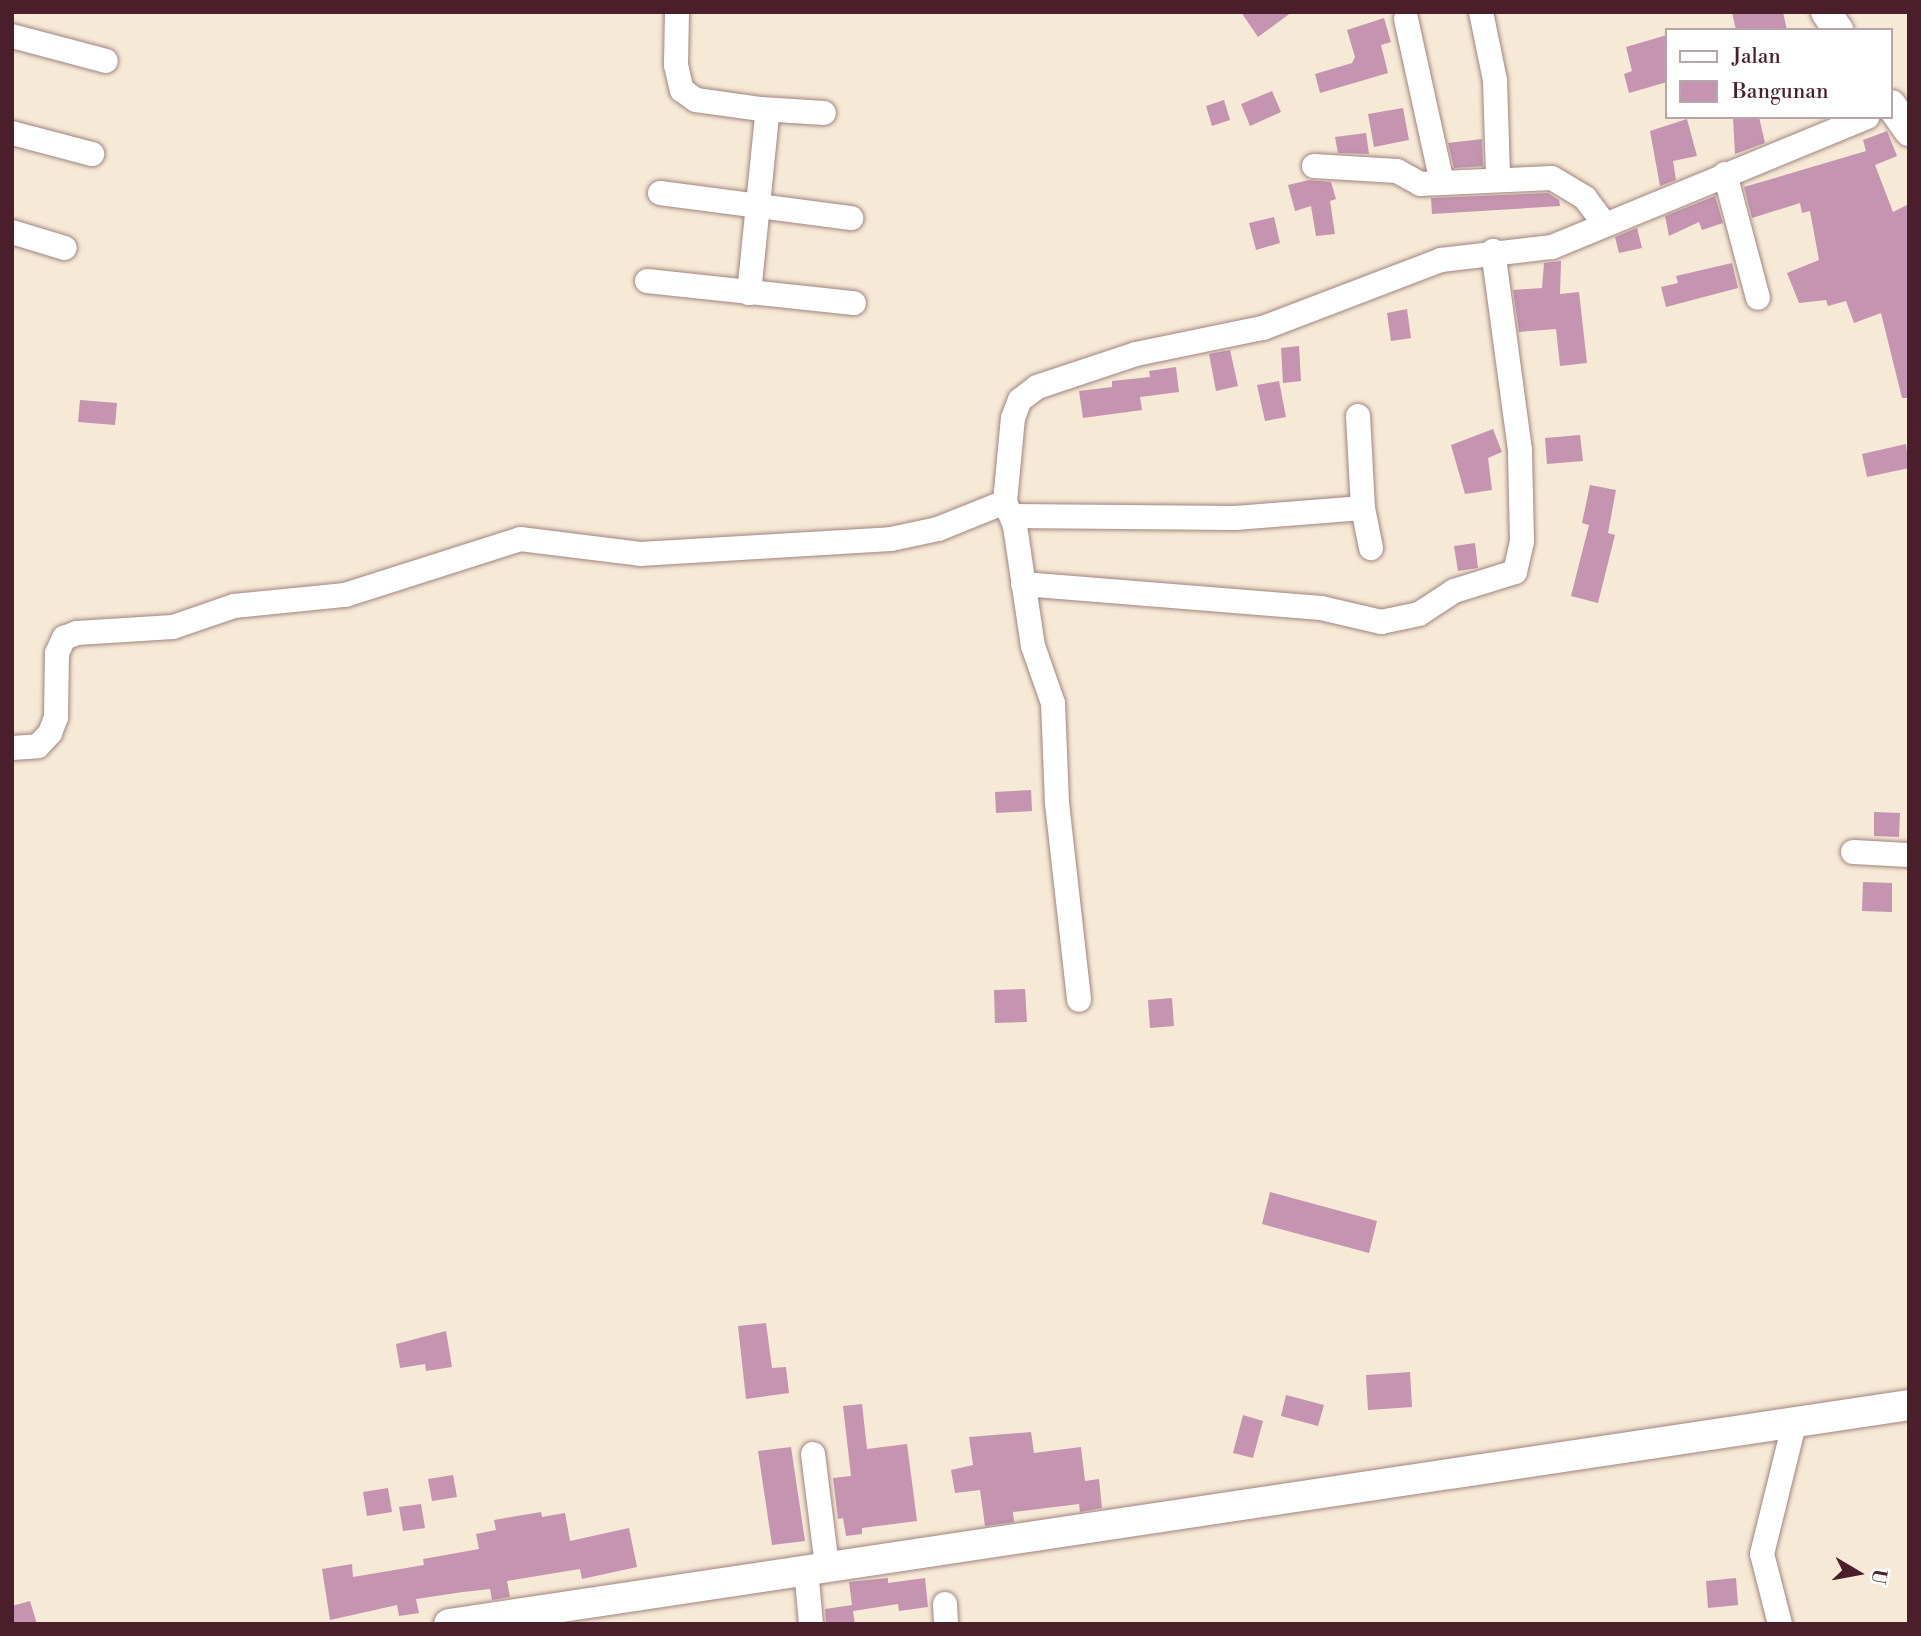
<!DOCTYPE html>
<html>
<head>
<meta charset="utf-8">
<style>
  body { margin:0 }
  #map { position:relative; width:1921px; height:1636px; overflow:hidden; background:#f6e9d5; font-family:"Libre Bodoni",serif }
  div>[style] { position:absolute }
  .building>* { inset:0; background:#c494b1 }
  .roads { filter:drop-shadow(0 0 2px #a08480) drop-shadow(0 0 2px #a08480) }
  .minor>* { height:24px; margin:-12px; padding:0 12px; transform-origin:12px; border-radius:12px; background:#fff }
  .tertiary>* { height:30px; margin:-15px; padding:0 15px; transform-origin:15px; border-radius:15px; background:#fff }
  span { translate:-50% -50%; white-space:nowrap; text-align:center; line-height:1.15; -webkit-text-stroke:5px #fff; paint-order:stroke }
  .frame { position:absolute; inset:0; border:14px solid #4a1f2b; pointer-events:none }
  .legend { position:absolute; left:1665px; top:28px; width:228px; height:91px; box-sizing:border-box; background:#fff; border:2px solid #b7a5aa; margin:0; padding:9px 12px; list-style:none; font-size:21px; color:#4a1f2b }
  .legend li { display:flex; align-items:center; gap:14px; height:35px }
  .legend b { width:35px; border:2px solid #b7a5aa }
  .north { position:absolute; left:1823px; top:1538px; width:70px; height:70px; -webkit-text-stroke:5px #fff; paint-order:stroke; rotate:100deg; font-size:19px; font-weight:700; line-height:28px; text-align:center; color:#4a1f2b }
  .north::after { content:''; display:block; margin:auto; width:24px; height:32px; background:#4a1f2b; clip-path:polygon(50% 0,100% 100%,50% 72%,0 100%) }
</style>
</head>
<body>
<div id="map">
  <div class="building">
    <i style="clip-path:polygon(1241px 12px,1292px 12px,1258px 37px)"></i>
    <i style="clip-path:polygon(1732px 12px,1783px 12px,1787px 30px,1736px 30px)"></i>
    <i style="clip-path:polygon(1384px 18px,1391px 42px,1381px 45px,1388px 73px,1320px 93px,1315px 74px,1352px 63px,1355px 57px,1347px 30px)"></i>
    <i style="clip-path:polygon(1667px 35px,1667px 82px,1629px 93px,1624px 74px,1632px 71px,1626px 47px)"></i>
    <i style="clip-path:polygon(1272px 91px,1281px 112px,1250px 126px,1241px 104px)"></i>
    <i style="clip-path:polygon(1224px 100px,1230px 120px,1212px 126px,1206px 106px)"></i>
    <i style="clip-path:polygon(1403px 108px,1409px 140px,1374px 147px,1368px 114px)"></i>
    <i style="clip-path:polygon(1733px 117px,1759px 117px,1765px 143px,1735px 154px)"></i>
    <i style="clip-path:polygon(1687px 119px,1697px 156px,1673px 161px,1676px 180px,1660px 186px,1650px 131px)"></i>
    <i style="clip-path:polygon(1887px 131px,1897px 156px,1875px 165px,1893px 212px,1909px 204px,1909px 398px,1902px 398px,1881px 313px,1854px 323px,1846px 301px,1828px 306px,1826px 300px,1799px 303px,1787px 273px,1819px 260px,1810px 211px,1802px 213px,1800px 203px,1752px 218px,1744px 187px,1866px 151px,1863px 140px)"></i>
    <i style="clip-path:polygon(1366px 133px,1369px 154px,1338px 153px,1335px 137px)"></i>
    <i style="clip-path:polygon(1482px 139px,1483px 166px,1454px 168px,1448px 143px)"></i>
    <i style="clip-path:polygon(1309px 180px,1331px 182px,1336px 199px,1330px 201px,1335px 234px,1316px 236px,1311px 206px,1295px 211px,1288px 185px)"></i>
    <i style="clip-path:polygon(1548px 193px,1559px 200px,1560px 206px,1432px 214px,1431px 198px)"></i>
    <i style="clip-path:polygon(1715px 196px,1723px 223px,1702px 230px,1699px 222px,1669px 236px,1665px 216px)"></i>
    <i style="clip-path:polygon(1274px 217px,1280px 243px,1256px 250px,1249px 223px)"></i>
    <i style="clip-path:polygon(1637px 228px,1642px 248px,1619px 253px,1615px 237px)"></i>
    <i style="clip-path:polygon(1561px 261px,1560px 294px,1579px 292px,1587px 363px,1560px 366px,1556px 329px,1519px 332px,1513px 290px,1542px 288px,1544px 263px)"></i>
    <i style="clip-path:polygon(1732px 263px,1738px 288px,1666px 307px,1661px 287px,1678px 283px,1676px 276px)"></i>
    <i style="clip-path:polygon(1407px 309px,1411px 338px,1391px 341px,1387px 313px)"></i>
    <i style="clip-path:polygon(1299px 346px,1301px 381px,1283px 383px,1281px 348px)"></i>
    <i style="clip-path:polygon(1230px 350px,1238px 386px,1216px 391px,1209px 354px)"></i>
    <i style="clip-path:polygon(1176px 367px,1179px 392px,1140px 397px,1142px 410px,1083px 418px,1079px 391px,1112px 387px,1112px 381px,1150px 377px,1149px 371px)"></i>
    <i style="clip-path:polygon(1279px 381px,1286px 417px,1265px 421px,1257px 385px)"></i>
    <i style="clip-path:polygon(80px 400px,117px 403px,115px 425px,78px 422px)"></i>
    <i style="clip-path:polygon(1493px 429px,1502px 452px,1488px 458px,1492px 490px,1465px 494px,1451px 445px)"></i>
    <i style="clip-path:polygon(1580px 435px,1583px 461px,1547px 464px,1545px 438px)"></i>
    <i style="clip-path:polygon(1906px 444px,1909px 468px,1867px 477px,1862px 454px)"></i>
    <i style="clip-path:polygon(1590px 485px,1616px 490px,1608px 533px,1615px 535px,1598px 603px,1571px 596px,1589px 525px,1582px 523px)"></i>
    <i style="clip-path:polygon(1475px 543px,1478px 568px,1458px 571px,1454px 546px)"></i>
    <i style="clip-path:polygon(1031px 790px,1032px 811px,996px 813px,995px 792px)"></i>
    <i style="clip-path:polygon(1874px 812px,1900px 813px,1899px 837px,1874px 836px)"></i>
    <i style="clip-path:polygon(1863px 882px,1892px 883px,1892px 912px,1862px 911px)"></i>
    <i style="clip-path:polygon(1025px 989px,1027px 1022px,995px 1023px,994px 990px)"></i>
    <i style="clip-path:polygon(1172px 998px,1174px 1026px,1150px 1028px,1148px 1000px)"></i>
    <i style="clip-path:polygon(1270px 1192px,1377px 1221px,1369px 1253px,1262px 1224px)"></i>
    <i style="clip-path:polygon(766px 1323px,772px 1368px,786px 1367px,789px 1393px,746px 1399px,738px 1326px)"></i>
    <i style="clip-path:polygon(446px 1331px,452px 1367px,426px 1371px,425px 1364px,400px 1368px,396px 1344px)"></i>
    <i style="clip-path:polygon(1410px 1372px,1412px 1407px,1368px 1410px,1366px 1375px)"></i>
    <i style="clip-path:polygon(1286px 1395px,1324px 1405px,1318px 1426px,1281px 1416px)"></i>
    <i style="clip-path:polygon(862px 1404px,867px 1449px,907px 1444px,917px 1521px,862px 1528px,862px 1534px,846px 1536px,843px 1518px,838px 1519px,833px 1478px,851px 1476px,843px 1406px)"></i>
    <i style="clip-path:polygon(1243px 1415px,1263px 1421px,1253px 1458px,1233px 1453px)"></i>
    <i style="clip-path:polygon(1031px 1432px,1034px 1453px,1081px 1447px,1085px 1481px,1099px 1479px,1102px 1508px,1080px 1512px,1079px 1504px,1013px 1512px,1014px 1522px,985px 1526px,980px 1490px,955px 1493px,951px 1470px,973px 1465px,969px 1437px)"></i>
    <i style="clip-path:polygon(791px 1447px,805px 1541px,772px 1545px,758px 1451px)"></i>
    <i style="clip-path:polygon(453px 1475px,457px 1497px,432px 1501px,428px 1479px)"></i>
    <i style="clip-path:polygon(388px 1488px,392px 1512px,367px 1516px,363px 1492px)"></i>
    <i style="clip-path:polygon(421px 1504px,425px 1528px,403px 1531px,399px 1507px)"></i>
    <i style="clip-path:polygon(541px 1512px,542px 1517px,565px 1513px,570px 1541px,629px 1528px,637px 1567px,582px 1579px,580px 1569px,507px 1581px,510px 1597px,492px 1600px,490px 1589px,463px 1592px,416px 1599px,419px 1613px,399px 1616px,397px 1605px,330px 1620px,322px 1569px,352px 1564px,353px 1577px,424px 1565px,423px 1559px,479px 1549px,476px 1534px,496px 1530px,494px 1520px)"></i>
    <i style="clip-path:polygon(888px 1578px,888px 1583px,925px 1578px,928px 1607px,899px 1611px,898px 1604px,853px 1611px,855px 1624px,826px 1624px,825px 1609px,852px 1605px,849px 1582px)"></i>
    <i style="clip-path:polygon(1736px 1578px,1738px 1605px,1708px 1608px,1706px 1581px)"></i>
    <i style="clip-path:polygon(30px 1601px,37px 1624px,12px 1624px,12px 1606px)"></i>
  </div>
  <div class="roads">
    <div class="minor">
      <i style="left:677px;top:12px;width:53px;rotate:91.1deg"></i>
      <i style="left:676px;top:65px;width:26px;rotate:77deg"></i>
      <i style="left:682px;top:90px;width:17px;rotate:36deg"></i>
      <i style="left:696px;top:100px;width:66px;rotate:7.9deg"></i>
      <i style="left:761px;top:109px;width:9px;rotate:49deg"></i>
      <i style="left:767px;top:116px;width:178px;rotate:95.8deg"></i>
      <i style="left:1481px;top:12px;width:69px;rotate:78.4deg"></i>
      <i style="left:1495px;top:80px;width:98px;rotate:88.2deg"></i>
      <i style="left:1406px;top:19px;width:168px;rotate:77.6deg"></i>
      <i style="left:12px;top:36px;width:97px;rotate:14.9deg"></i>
      <i style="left:761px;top:109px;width:63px;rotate:3.6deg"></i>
      <i style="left:12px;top:133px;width:83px;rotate:14.7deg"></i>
      <i style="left:1314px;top:166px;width:83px;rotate:3.4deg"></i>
      <i style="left:1397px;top:171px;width:26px;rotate:29deg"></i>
      <i style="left:1420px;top:184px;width:132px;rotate:-2.6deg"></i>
      <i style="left:1552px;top:178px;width:39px;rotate:31deg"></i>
      <i style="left:1585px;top:198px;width:31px;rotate:53deg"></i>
      <i style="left:1725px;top:174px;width:128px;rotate:75.1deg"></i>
      <i style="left:660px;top:193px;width:193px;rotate:7.5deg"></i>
      <i style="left:12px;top:232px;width:55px;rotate:16.8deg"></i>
      <i style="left:647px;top:281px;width:208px;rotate:6.1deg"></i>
      <i style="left:1358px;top:416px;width:92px;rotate:86.9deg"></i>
      <i style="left:1363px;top:508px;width:41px;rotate:78.7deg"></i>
      <i style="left:1005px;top:502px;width:26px;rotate:67deg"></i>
      <i style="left:1015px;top:526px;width:121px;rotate:81.5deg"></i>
      <i style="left:1033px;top:646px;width:60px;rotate:70.7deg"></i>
      <i style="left:1053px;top:703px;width:100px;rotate:87.7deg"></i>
      <i style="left:1057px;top:803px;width:198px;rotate:83.6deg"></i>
      <i style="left:1012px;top:516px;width:223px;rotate:0.5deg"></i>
      <i style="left:1235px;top:518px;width:128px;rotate:-4.5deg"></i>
      <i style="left:1023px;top:584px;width:299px;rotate:4.6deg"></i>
      <i style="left:1321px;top:608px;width:62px;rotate:13.1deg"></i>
      <i style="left:1381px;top:622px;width:39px;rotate:-12deg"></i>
      <i style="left:1419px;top:614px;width:42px;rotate:-33.3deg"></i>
      <i style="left:1454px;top:591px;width:64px;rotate:-17.3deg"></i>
      <i style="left:1515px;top:572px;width:32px;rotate:-77deg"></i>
      <i style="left:1522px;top:541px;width:91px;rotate:-91.3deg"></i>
      <i style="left:1520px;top:450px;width:201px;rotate:-97.7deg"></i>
      <i style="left:12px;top:748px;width:26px;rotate:-4deg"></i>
      <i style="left:38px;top:746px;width:18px;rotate:-47deg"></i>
      <i style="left:50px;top:733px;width:17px;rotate:-69deg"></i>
      <i style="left:56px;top:717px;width:64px;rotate:-89.1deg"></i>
      <i style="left:57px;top:653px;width:17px;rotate:-65deg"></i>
      <i style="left:64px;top:638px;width:14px;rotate:-21deg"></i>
      <i style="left:77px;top:633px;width:96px;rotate:-3.6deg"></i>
      <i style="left:173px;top:627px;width:65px;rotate:-19deg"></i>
      <i style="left:234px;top:606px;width:112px;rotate:-5.7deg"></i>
      <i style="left:345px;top:595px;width:184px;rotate:-17.7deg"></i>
      <i style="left:520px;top:539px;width:121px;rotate:7.1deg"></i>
      <i style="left:640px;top:554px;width:251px;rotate:-3.4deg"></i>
      <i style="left:891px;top:539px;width:48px;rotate:-12deg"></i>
      <i style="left:938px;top:529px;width:72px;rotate:-21.9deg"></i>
      <i style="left:1005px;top:502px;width:84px;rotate:-84.6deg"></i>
      <i style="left:1013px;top:418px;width:19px;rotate:-69deg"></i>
      <i style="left:1020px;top:400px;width:21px;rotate:-37deg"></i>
      <i style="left:1037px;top:387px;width:104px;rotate:-18.4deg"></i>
      <i style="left:1136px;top:354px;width:130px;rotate:-11.6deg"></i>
      <i style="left:1263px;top:328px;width:191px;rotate:-20.9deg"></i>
      <i style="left:1441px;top:260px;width:112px;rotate:-6.7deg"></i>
      <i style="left:1552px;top:247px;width:341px;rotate:-22.4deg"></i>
      <i style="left:1853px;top:852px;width:56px;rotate:3.1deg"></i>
      <i style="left:813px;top:1454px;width:113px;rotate:82.9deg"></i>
      <i style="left:806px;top:1569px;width:55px;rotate:84.8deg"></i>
      <i style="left:945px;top:1604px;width:20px;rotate:87deg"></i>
      <i style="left:1780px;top:1624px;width:72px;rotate:-104.4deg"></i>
      <i style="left:1762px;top:1554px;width:133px;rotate:-76.1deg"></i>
    </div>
    <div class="tertiary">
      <i style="left:1826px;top:12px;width:22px;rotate:56deg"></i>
      <i style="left:1891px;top:105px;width:32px;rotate:55deg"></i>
      <i style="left:449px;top:1624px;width:1476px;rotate:-8.53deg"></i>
    </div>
  </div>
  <div class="frame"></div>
  <ul class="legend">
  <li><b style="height:9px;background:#fff"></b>Jalan</li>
  <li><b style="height:19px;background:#c494b1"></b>Bangunan</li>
  </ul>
  <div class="north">U</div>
</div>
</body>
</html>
